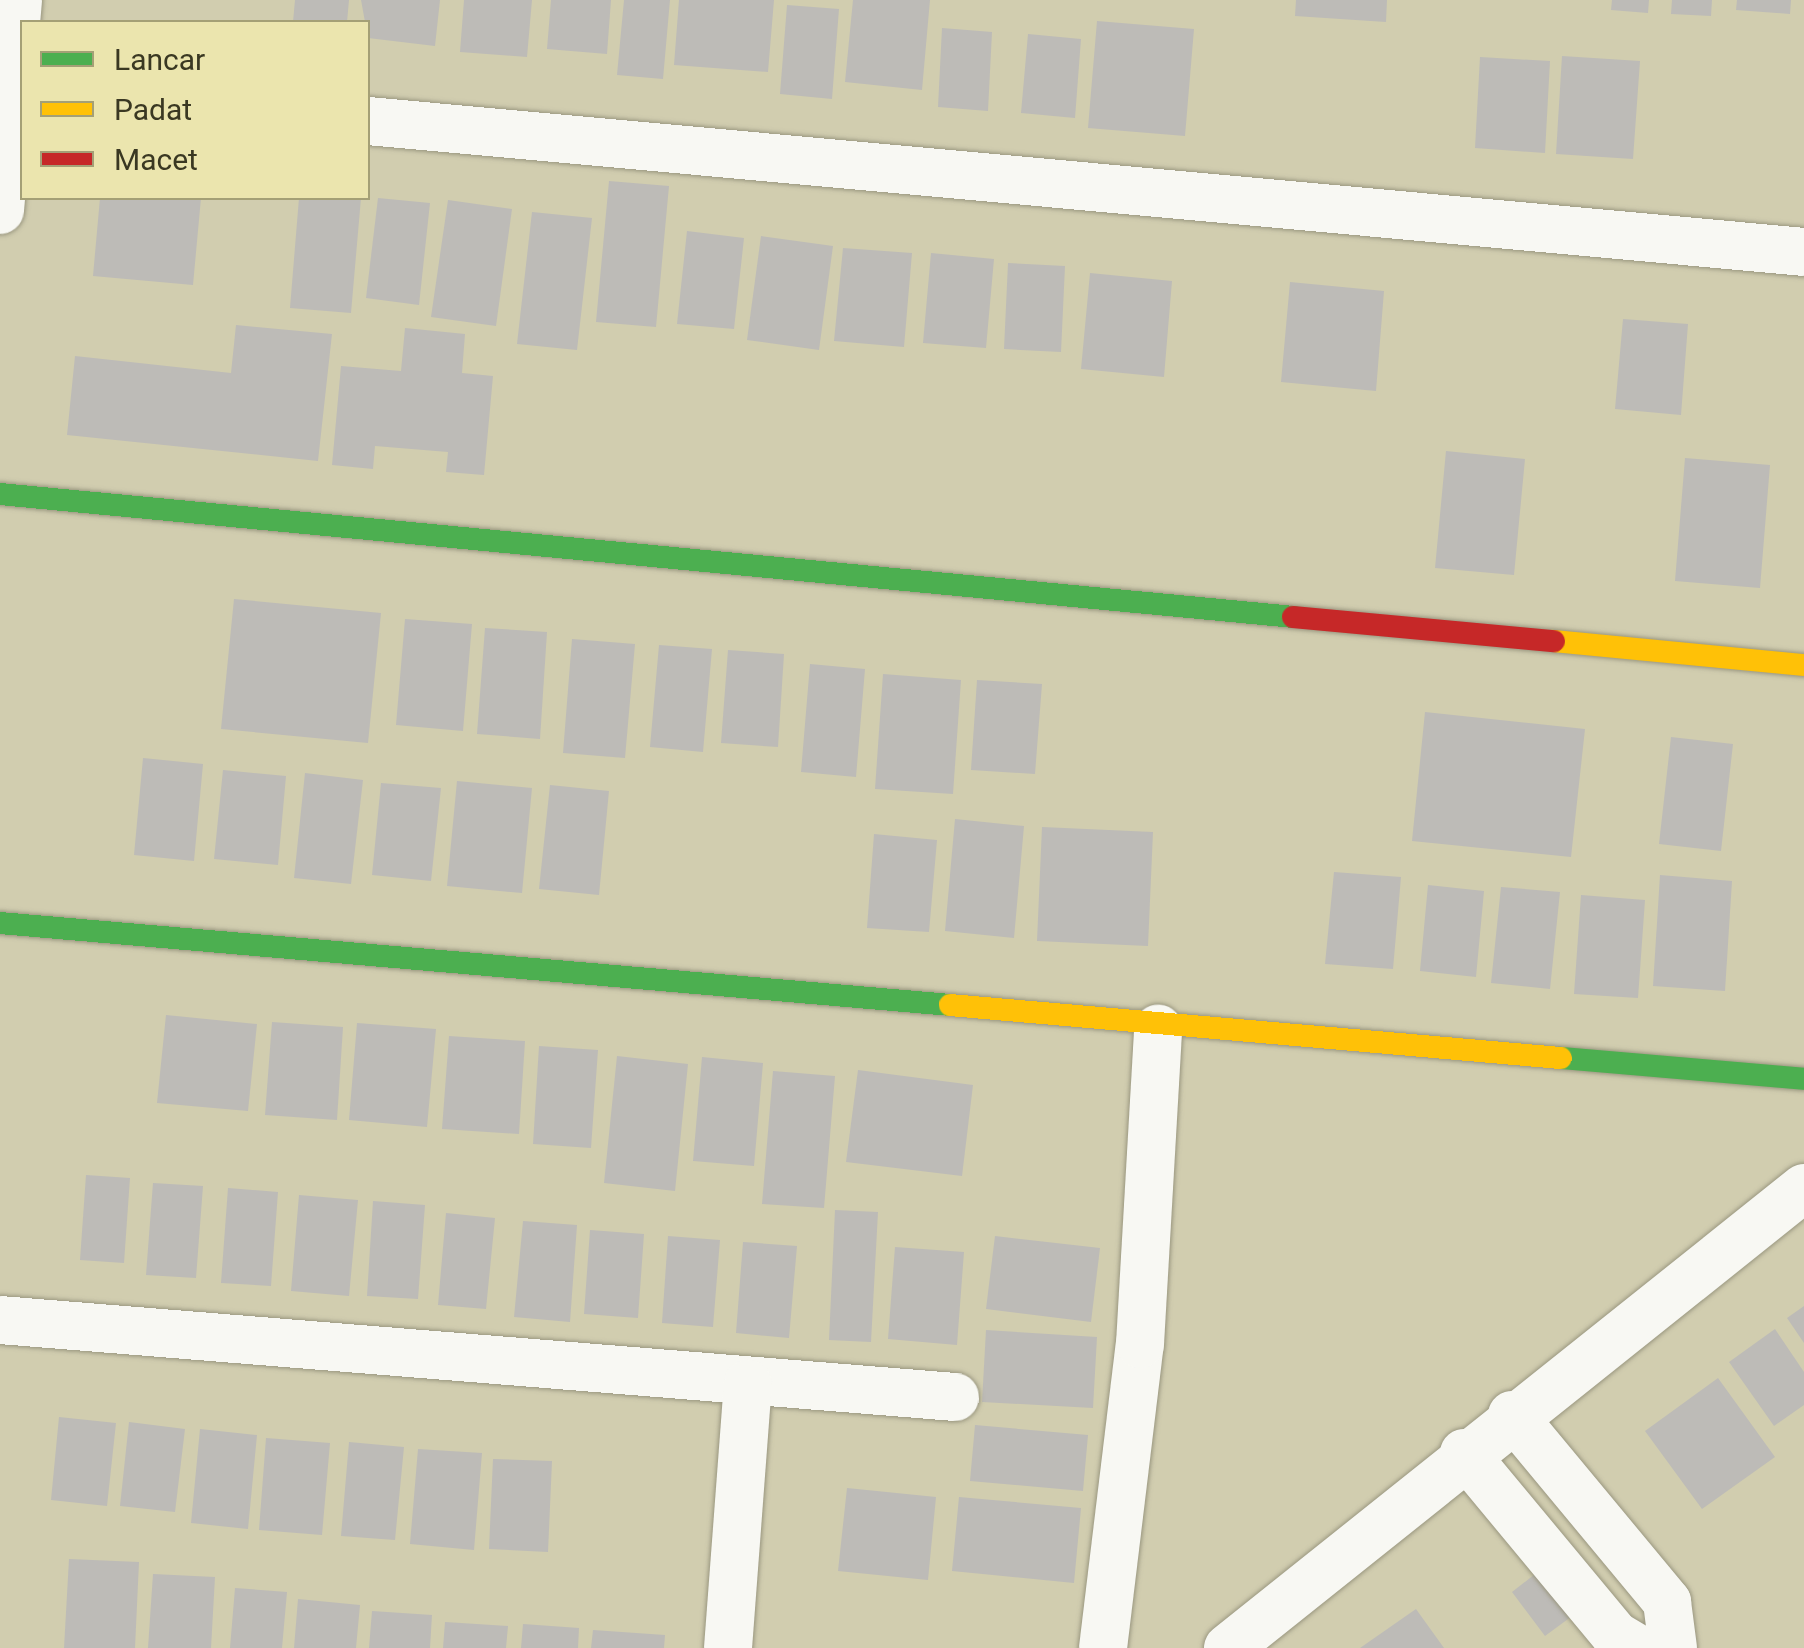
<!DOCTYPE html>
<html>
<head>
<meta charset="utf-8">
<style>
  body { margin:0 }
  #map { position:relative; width:1804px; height:1648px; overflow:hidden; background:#d1cdaf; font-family:Roboto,sans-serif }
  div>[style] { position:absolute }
  .building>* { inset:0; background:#bdbbb7 }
  .roads { filter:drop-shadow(0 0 2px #9a9780) drop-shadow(0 0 2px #9a9780) }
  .street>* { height:48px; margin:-24px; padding:0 24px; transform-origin:24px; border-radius:24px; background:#f8f8f3 }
  .fast>* { height:22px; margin:-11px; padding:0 11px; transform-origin:11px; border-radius:11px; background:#4caf50 }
  .slow>* { height:22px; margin:-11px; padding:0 11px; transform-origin:11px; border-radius:11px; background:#ffc107 }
  .jam>* { height:22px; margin:-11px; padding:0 11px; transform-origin:11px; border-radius:11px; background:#c62828 }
  span { translate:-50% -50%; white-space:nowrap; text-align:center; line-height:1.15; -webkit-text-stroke:10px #ebe5ae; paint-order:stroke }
  .legend { position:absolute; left:20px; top:20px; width:350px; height:180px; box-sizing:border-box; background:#ebe5ae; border:2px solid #a4a076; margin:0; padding:12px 18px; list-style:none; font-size:30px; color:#3a3822 }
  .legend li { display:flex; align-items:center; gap:20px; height:50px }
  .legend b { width:50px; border:2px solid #a4a076 }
</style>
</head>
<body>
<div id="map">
  <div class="building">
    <i style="clip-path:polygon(295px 0,349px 0,347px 22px,293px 22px)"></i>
    <i style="clip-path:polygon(361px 0,440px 0,435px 46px,368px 38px)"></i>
    <i style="clip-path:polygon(464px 0,532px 0,527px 57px,460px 52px)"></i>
    <i style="clip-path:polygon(551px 0,611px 0,607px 54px,547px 49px)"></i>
    <i style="clip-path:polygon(624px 0,670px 0,663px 79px,617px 75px)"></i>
    <i style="clip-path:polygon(679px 0,774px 0,768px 72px,674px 65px)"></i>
    <i style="clip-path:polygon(853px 0,930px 0,922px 90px,845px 82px)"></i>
    <i style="clip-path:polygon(1296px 0,1387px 0,1386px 22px,1295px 16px)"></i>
    <i style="clip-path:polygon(1612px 0,1649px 0,1648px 13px,1611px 10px)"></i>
    <i style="clip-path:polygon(1672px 0,1712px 0,1711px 16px,1671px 14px)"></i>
    <i style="clip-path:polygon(1737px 0,1791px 0,1790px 14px,1736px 10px)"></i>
    <i style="clip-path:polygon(787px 5px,839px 9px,832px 99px,780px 94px)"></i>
    <i style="clip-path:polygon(1097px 21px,1194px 29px,1185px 136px,1088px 128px)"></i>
    <i style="clip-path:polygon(942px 28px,992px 32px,988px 111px,938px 107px)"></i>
    <i style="clip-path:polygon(1028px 34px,1081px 39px,1075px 118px,1021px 113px)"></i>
    <i style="clip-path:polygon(1562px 56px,1640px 61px,1633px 159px,1556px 154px)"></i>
    <i style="clip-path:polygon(1480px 57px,1550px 61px,1545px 153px,1475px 148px)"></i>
    <i style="clip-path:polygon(609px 181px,669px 186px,656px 327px,596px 322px)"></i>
    <i style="clip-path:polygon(100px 198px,201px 198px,193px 285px,93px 276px)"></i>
    <i style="clip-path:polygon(299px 198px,361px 198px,351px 313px,290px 308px)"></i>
    <i style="clip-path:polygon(378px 198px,430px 203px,419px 305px,366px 298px)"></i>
    <i style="clip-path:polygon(448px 200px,512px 209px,496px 326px,431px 317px)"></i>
    <i style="clip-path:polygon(532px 212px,592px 218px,577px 350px,517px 344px)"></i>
    <i style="clip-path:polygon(687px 231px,744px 238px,734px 329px,677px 324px)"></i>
    <i style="clip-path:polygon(761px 236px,833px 246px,819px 350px,747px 340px)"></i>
    <i style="clip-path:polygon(843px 248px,912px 253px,904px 347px,834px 341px)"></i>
    <i style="clip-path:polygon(931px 253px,994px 259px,986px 348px,923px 343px)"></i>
    <i style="clip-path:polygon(1008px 263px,1065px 266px,1061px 352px,1004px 349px)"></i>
    <i style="clip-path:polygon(1090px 273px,1172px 281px,1164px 377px,1081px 369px)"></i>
    <i style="clip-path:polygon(1290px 282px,1384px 291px,1376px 391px,1281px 382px)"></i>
    <i style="clip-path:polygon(1623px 319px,1688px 324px,1681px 415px,1615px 409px)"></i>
    <i style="clip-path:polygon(236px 325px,332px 334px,318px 461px,67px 435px,75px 356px,231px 373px)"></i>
    <i style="clip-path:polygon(405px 328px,465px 334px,462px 373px,493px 376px,484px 475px,446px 472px,448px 452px,375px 446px,373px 469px,332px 465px,341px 366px,401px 371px)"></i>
    <i style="clip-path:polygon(1446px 451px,1525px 459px,1514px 575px,1435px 568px)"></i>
    <i style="clip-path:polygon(1685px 458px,1770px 465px,1760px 588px,1675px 581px)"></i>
    <i style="clip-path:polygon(234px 599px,381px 613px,368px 743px,221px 729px)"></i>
    <i style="clip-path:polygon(405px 619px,472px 624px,463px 731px,396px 725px)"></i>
    <i style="clip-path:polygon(485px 628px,547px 632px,540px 739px,477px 734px)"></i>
    <i style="clip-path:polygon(572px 639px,635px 644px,625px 758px,563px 753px)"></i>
    <i style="clip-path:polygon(659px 645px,712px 649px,703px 752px,650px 747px)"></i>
    <i style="clip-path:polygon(728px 650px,784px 654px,778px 747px,721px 743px)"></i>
    <i style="clip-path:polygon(810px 664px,865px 669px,856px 777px,801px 772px)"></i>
    <i style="clip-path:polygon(883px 674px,961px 680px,953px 794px,875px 789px)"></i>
    <i style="clip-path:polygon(977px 680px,1042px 684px,1035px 774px,971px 770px)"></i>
    <i style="clip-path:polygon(1425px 712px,1585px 729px,1571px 857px,1412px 841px)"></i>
    <i style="clip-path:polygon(1671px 737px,1733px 744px,1721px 851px,1659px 844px)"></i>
    <i style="clip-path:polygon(143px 758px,203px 764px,194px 861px,134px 855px)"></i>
    <i style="clip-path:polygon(223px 770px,286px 776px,278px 865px,214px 859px)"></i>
    <i style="clip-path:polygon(305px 773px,363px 780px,351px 884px,294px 878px)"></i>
    <i style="clip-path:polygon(457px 781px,532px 788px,522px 893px,447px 886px)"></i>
    <i style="clip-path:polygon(381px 783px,441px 788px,431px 881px,372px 875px)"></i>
    <i style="clip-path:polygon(550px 785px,609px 791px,599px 895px,539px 889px)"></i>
    <i style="clip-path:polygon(955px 819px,1024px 826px,1014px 938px,945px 931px)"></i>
    <i style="clip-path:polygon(1042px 827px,1153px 832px,1148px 946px,1037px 941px)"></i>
    <i style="clip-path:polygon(874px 834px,937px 840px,929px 932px,867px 928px)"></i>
    <i style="clip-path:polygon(1334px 872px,1401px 877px,1393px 969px,1325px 964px)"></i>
    <i style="clip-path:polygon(1660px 875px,1732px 881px,1725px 991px,1653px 986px)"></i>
    <i style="clip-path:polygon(1428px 885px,1484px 891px,1476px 977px,1420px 971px)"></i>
    <i style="clip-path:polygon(1501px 887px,1560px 892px,1550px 989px,1491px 983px)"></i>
    <i style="clip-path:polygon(1581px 895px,1645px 900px,1638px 998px,1574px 994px)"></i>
    <i style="clip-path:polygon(166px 1015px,257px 1024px,248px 1111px,157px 1103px)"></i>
    <i style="clip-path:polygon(272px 1022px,343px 1027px,337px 1120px,265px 1115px)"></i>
    <i style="clip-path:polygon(357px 1023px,436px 1029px,427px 1127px,349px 1120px)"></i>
    <i style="clip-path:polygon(449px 1036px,525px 1041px,519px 1134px,442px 1129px)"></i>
    <i style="clip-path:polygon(539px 1046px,598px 1050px,591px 1148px,533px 1144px)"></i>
    <i style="clip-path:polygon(617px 1056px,688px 1064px,675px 1191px,604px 1183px)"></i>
    <i style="clip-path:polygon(702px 1057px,763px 1063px,754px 1166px,693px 1161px)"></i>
    <i style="clip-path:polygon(858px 1070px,973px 1085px,962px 1176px,846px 1162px)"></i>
    <i style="clip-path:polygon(773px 1071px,835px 1076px,824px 1208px,762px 1204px)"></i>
    <i style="clip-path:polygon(86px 1175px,130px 1178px,124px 1263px,80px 1260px)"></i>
    <i style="clip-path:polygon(153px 1183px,203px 1186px,196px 1278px,146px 1275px)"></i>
    <i style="clip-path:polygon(228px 1188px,278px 1192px,271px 1286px,221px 1283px)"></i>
    <i style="clip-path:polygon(299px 1195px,358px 1200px,349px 1296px,291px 1291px)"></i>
    <i style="clip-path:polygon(373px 1201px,425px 1205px,418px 1299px,367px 1296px)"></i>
    <i style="clip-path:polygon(835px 1210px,878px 1212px,871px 1342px,829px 1340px)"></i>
    <i style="clip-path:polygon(446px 1213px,495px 1218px,486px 1309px,438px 1305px)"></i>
    <i style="clip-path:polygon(523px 1221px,577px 1225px,570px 1322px,514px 1317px)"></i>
    <i style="clip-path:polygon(590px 1230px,644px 1234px,638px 1318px,584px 1314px)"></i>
    <i style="clip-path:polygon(668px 1236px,720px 1240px,713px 1327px,662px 1323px)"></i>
    <i style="clip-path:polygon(995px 1236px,1100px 1248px,1091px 1322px,986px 1309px)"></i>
    <i style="clip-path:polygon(743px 1242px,797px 1246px,789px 1338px,736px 1333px)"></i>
    <i style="clip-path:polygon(895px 1247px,964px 1252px,957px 1345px,888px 1339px)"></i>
    <i style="clip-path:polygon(1804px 1306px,1804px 1343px,1787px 1318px)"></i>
    <i style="clip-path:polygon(1775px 1329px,1804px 1372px,1804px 1405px,1774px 1426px,1729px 1362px)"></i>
    <i style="clip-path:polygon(986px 1330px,1097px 1337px,1093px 1408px,982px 1402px)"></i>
    <i style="clip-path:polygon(1718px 1378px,1775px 1457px,1702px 1509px,1645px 1431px)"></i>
    <i style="clip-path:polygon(59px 1417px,116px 1423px,107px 1506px,51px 1500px)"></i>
    <i style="clip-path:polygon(129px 1422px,185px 1429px,175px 1512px,120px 1506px)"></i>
    <i style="clip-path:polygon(975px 1425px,1088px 1435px,1083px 1491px,970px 1481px)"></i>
    <i style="clip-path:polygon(200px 1429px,257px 1435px,248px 1529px,191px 1523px)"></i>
    <i style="clip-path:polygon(266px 1438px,330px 1443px,322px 1535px,259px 1530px)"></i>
    <i style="clip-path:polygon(349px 1442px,404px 1447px,395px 1540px,341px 1536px)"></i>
    <i style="clip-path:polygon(418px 1449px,482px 1453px,474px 1550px,410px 1544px)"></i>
    <i style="clip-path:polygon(493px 1459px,552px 1461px,548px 1552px,489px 1549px)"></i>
    <i style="clip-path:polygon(847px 1488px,936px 1497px,928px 1580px,838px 1571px)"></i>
    <i style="clip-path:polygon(959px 1497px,1081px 1508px,1074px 1583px,952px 1571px)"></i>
    <i style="clip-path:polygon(69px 1559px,139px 1562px,135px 1648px,64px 1648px)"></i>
    <i style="clip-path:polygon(1548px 1564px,1583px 1608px,1545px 1636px,1512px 1592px)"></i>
    <i style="clip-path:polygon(153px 1574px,215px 1577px,211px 1648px,148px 1648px)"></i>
    <i style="clip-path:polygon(235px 1588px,287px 1592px,282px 1648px,230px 1648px)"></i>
    <i style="clip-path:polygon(298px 1599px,360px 1605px,356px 1648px,294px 1648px)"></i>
    <i style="clip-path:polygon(1416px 1609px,1444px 1648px,1360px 1648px)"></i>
    <i style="clip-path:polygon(372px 1611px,432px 1615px,430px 1648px,369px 1648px)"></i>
    <i style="clip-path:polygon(445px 1622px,508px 1626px,506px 1648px,443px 1648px)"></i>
    <i style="clip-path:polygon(523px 1624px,579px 1628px,578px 1648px,521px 1648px)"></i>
    <i style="clip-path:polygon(593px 1630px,665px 1635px,664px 1648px,591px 1648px)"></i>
  </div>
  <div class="roads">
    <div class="street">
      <i style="left:368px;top:121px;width:1442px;rotate:5.21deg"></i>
      <i style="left:0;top:210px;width:211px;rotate:-85.1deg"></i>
      <i style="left:0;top:1320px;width:958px;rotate:4.61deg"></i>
      <i style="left:1512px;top:1415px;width:243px;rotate:50.3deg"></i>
      <i style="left:1667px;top:1602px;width:46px;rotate:82.6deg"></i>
      <i style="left:1464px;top:1453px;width:236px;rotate:50.3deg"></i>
      <i style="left:1615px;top:1635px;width:26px;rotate:31deg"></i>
      <i style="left:728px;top:1648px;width:265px;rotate:-85.7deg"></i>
      <i style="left:1103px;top:1648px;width:306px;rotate:-83.1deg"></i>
      <i style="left:1140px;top:1344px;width:316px;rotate:-86.7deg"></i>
      <i style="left:1228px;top:1648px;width:737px;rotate:-38.61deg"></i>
    </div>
    <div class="fast">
      <i style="left:0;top:494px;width:1299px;rotate:5.43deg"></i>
      <i style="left:0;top:923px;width:954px;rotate:4.93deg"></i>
      <i style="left:1561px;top:1058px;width:244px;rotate:4.9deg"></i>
    </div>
    <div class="slow">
      <i style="left:1554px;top:641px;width:251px;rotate:5.5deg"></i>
      <i style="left:950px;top:1005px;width:613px;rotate:4.96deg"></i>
    </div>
    <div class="jam">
      <i style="left:1293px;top:617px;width:262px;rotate:5.3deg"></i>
    </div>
  </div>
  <ul class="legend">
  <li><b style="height:12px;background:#4caf50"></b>Lancar</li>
  <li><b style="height:12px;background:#ffc107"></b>Padat</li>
  <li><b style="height:12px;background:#c62828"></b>Macet</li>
  </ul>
</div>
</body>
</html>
